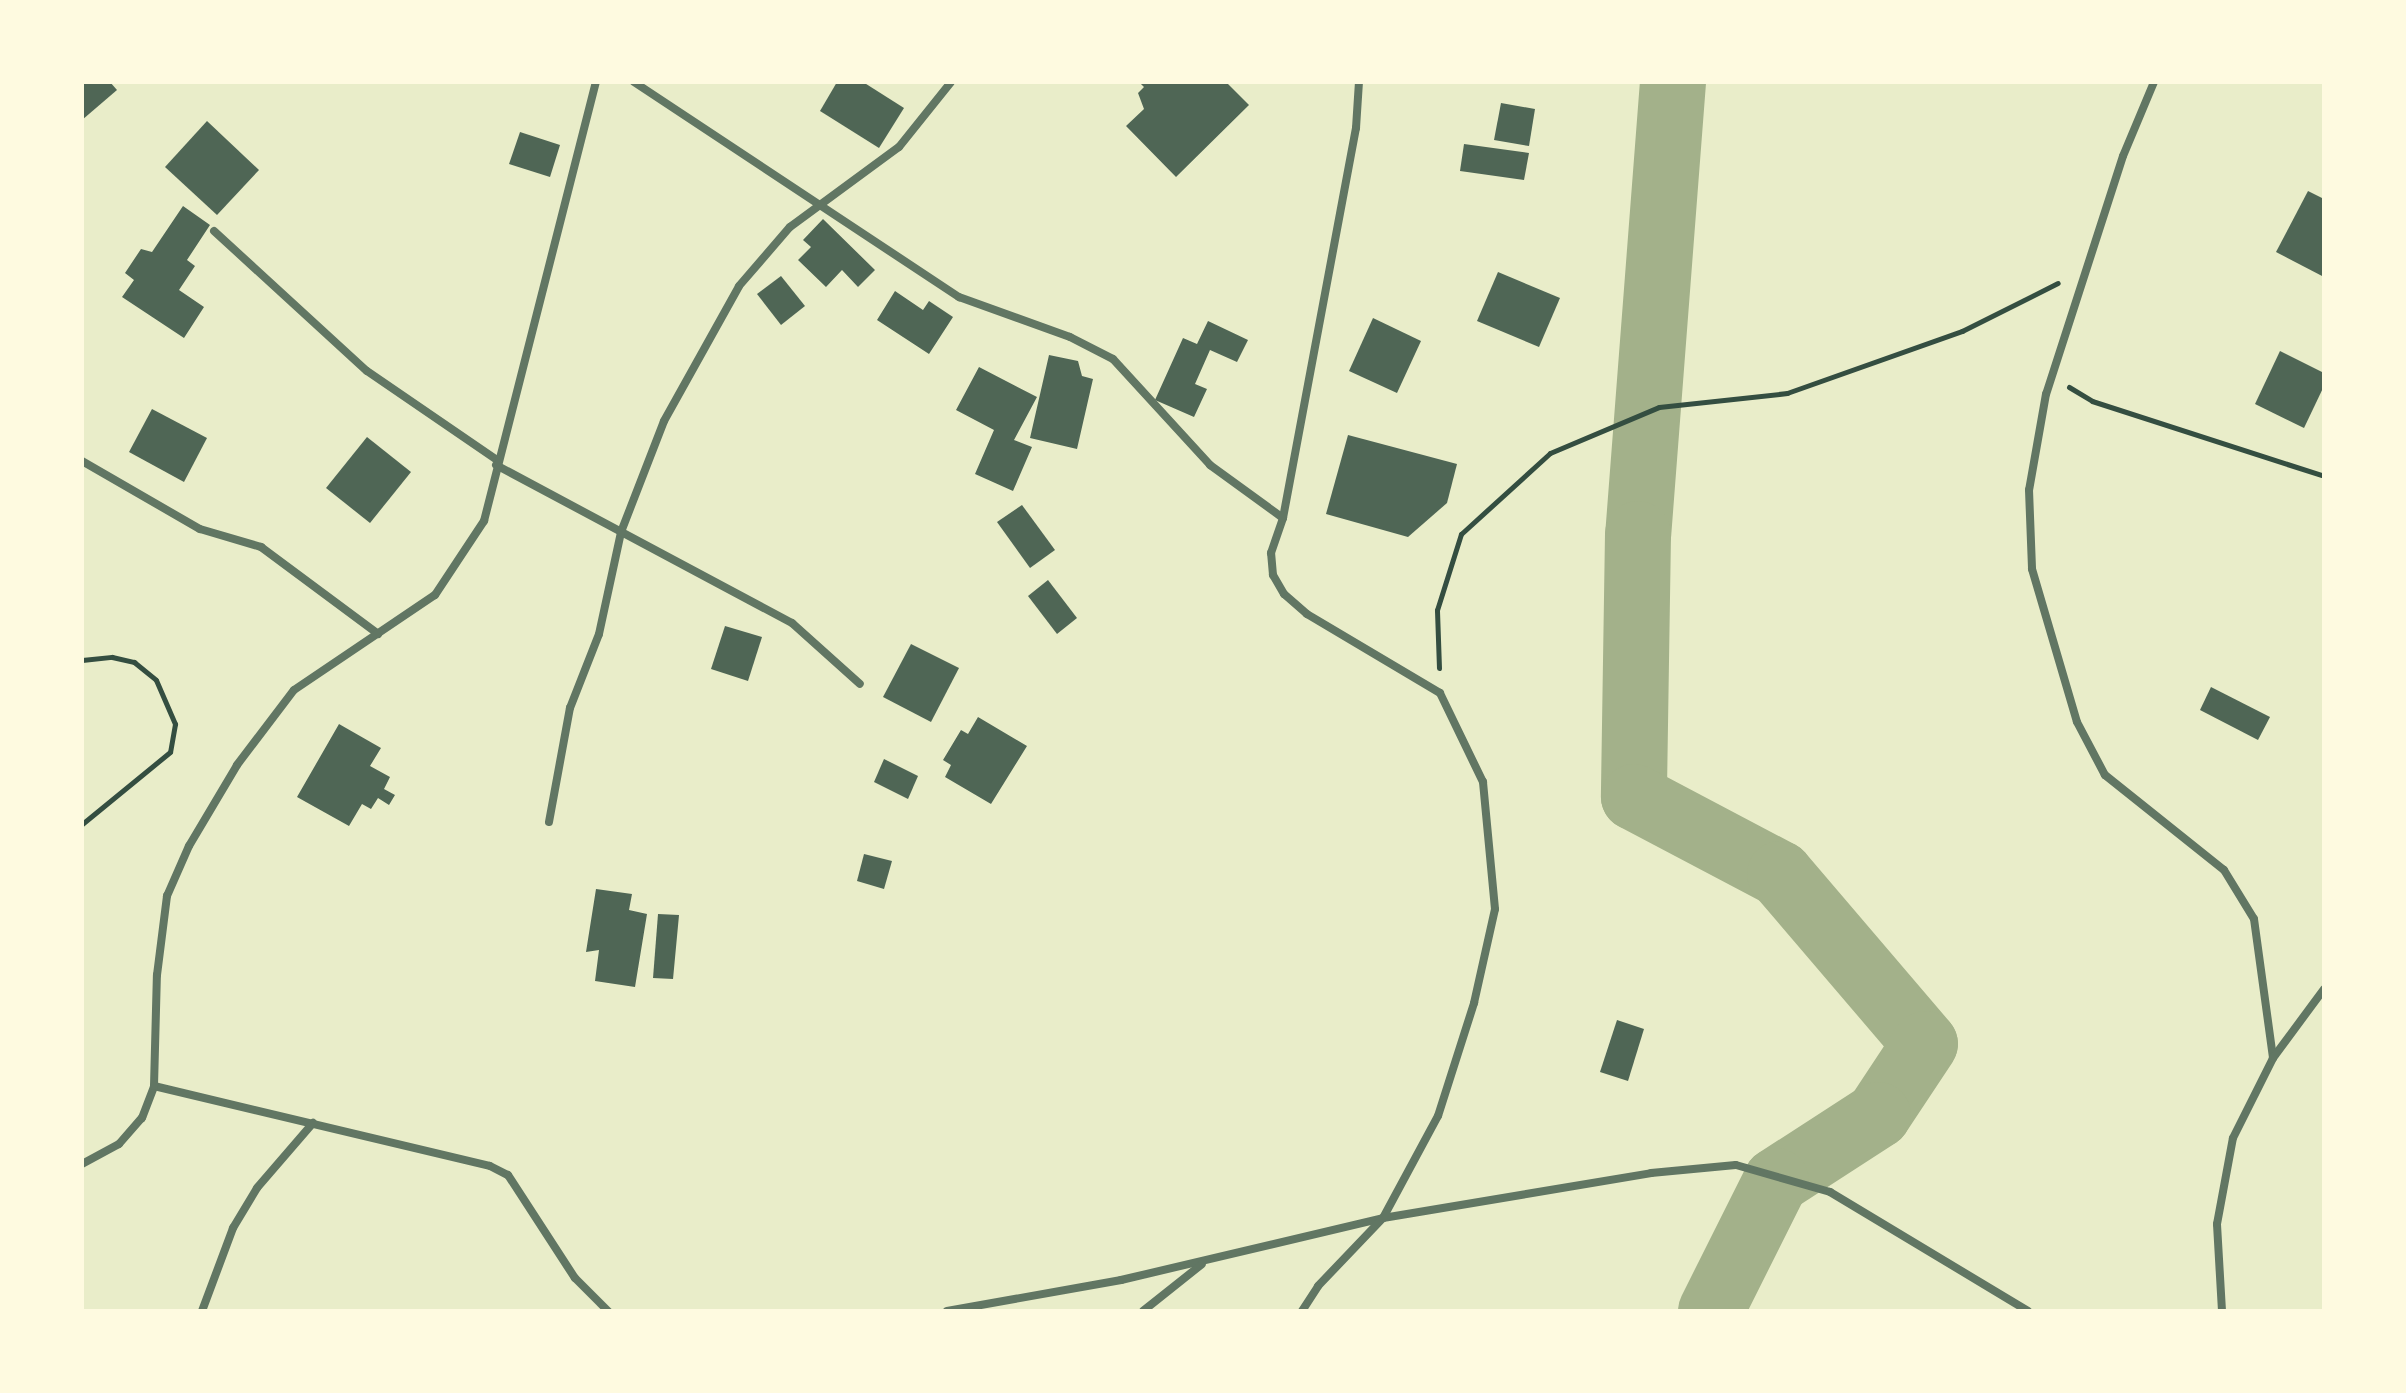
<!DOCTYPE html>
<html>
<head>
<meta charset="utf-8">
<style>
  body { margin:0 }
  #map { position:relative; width:2406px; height:1393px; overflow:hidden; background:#e9edc9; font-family:Signika,sans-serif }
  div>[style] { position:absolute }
  .river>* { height:66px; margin:-33px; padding:0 33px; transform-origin:33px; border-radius:33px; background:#a3b18a }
  .building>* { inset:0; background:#4f6655 }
  .path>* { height:5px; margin:-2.5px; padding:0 2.5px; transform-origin:2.5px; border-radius:2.5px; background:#344e41 }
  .minor>* { height:8px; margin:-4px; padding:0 4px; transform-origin:4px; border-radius:4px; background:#617663 }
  span { translate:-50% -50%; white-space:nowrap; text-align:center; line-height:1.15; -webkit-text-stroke:6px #fefae0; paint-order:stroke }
  .frame { position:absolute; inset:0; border:84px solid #fefae0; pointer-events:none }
</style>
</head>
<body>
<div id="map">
  <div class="river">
    <i style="left:1673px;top:82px;width:453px;rotate:94.4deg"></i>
    <i style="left:1638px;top:534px;width:263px;rotate:90.9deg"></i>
    <i style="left:1634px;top:797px;width:165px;rotate:27.8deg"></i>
    <i style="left:1780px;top:874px;width:223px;rotate:49.5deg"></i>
    <i style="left:1925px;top:1044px;width:85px;rotate:123.5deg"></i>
    <i style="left:1878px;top:1115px;width:121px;rotate:147.1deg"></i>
    <i style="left:1776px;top:1181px;width:145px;rotate:116.6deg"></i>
  </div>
  <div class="building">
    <i style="clip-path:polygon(82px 82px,110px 82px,117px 90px,82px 120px)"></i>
    <i style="clip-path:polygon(837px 82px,863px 82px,904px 108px,879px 148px,820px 111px)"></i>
    <i style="clip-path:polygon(1139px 82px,1226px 82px,1249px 105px,1176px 177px,1126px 126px,1144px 109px,1138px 93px,1144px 87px)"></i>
    <i style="clip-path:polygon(1501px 103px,1535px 109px,1529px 146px,1494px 140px)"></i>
    <i style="clip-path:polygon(207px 121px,259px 170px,217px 215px,165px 167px)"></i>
    <i style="clip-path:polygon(520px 132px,560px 145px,550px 177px,509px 164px)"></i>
    <i style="clip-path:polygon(1464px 144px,1529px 153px,1524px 180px,1460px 171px)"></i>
    <i style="clip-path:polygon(2308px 191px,2324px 199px,2324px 277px,2276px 252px)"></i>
    <i style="clip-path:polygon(183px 206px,210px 225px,187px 260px,195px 266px,179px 290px,204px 307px,184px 338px,122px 297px,134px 280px,125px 273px,141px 249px,152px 252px)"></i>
    <i style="clip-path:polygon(823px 219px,875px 270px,858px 287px,842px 270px,826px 287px,798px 260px,811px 247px,803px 240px)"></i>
    <i style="clip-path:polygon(1498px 272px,1560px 298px,1539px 347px,1477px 321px)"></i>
    <i style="clip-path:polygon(781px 276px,805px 306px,781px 325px,757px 294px)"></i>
    <i style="clip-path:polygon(895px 291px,923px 310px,929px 301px,953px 317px,929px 354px,877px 320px)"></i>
    <i style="clip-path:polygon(1373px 318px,1421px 341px,1397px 393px,1349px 371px)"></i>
    <i style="clip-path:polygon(1208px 321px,1248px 340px,1237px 362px,1210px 350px,1195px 384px,1207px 389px,1194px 417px,1155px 400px,1183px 338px,1197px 344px)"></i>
    <i style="clip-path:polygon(2280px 351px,2324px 373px,2324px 386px,2304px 428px,2255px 404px)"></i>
    <i style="clip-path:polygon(1049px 355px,1078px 361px,1082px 376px,1093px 379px,1077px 449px,1030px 438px)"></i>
    <i style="clip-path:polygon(979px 367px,1037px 397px,1014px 440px,1032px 447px,1013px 491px,975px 474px,994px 430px,956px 410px)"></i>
    <i style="clip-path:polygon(152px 409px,207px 438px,184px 482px,129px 452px)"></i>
    <i style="clip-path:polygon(1348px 435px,1457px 464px,1447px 503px,1408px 537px,1326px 514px)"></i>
    <i style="clip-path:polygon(367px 437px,411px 472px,370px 523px,326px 488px)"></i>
    <i style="clip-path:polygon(1022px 505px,1055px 550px,1030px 568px,997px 522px)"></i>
    <i style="clip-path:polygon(1048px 580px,1077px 618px,1057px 634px,1028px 596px)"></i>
    <i style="clip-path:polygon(725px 626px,762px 637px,748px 681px,711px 669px)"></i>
    <i style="clip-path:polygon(911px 644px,959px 668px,931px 722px,883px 697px)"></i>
    <i style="clip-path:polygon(2211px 687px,2270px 717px,2258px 740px,2200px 710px)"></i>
    <i style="clip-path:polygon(978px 717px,1027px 746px,991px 804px,945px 777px,951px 765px,943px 760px,961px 730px,968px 734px)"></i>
    <i style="clip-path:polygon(339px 724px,381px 748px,370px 766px,390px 777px,384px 789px,395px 795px,389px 805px,378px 798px,371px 809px,362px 804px,349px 826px,297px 797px)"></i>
    <i style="clip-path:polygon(884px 759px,918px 776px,908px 799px,874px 782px)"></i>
    <i style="clip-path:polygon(864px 854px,892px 861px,884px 889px,857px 881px)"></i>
    <i style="clip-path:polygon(596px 889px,632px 894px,629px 910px,647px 914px,635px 987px,595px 981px,599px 950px,586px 952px)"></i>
    <i style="clip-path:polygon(658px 914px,679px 915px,673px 979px,653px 978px)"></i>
    <i style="clip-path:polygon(1617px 1020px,1644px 1029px,1628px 1081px,1600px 1072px)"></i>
  </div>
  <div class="path">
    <i style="left:2069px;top:387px;width:27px;rotate:31deg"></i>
    <i style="left:2092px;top:401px;width:244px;rotate:17.9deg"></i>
    <i style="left:82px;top:660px;width:30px;rotate:-6deg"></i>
    <i style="left:112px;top:657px;width:23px;rotate:13deg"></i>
    <i style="left:134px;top:662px;width:28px;rotate:39deg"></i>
    <i style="left:156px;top:680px;width:48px;rotate:66.6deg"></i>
    <i style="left:175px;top:724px;width:28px;rotate:100deg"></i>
    <i style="left:170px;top:752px;width:114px;rotate:140.7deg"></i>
    <i style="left:1439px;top:668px;width:58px;rotate:-92deg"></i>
    <i style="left:1437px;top:610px;width:80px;rotate:-72.5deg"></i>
    <i style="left:1461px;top:534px;width:120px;rotate:-42.3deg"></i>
    <i style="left:1550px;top:453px;width:118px;rotate:-22.9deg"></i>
    <i style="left:1659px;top:407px;width:129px;rotate:-6.2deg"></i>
    <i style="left:1787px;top:393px;width:186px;rotate:-19.5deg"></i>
    <i style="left:1962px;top:331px;width:107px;rotate:-26.6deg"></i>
  </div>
  <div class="minor">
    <i style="left:634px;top:82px;width:390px;rotate:33.5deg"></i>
    <i style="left:959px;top:297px;width:118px;rotate:19.8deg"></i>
    <i style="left:1070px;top:337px;width:48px;rotate:27.1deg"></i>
    <i style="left:1113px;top:359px;width:144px;rotate:47.5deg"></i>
    <i style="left:1210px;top:465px;width:90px;rotate:36deg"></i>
    <i style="left:2154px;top:82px;width:80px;rotate:112.7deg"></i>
    <i style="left:2123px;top:156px;width:250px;rotate:107.9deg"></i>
    <i style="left:2046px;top:394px;width:97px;rotate:100deg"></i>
    <i style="left:2029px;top:490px;width:79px;rotate:87.8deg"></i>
    <i style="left:2032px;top:569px;width:159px;rotate:73.6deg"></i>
    <i style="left:2077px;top:722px;width:60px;rotate:62.2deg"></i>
    <i style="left:2105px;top:775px;width:152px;rotate:38.6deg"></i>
    <i style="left:2224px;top:870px;width:57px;rotate:58.5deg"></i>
    <i style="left:2254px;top:919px;width:140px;rotate:82.2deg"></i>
    <i style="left:214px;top:231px;width:207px;rotate:42.5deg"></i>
    <i style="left:367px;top:371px;width:158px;rotate:34.4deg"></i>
    <i style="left:82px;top:461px;width:136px;rotate:30deg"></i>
    <i style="left:200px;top:529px;width:64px;rotate:16.4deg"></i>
    <i style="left:261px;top:547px;width:146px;rotate:36.6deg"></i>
    <i style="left:496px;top:465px;width:336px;rotate:28.1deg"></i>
    <i style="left:792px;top:623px;width:91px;rotate:41.9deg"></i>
    <i style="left:549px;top:822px;width:116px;rotate:-79.6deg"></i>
    <i style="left:570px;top:708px;width:79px;rotate:-68.6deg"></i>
    <i style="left:599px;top:634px;width:104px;rotate:-77.8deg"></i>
    <i style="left:621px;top:532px;width:119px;rotate:-68.8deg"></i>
    <i style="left:664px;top:421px;width:154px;rotate:-60.9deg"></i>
    <i style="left:739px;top:286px;width:78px;rotate:-49.2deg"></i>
    <i style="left:790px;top:227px;width:135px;rotate:-36.3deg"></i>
    <i style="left:899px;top:147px;width:83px;rotate:-51.3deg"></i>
    <i style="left:154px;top:1086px;width:345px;rotate:13.4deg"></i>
    <i style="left:490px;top:1166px;width:20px;rotate:27deg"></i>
    <i style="left:508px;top:1175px;width:123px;rotate:57deg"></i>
    <i style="left:575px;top:1278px;width:47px;rotate:45deg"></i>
    <i style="left:82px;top:1164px;width:42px;rotate:-28.4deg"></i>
    <i style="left:119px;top:1144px;width:35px;rotate:-49deg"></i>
    <i style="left:142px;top:1118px;width:34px;rotate:-69deg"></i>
    <i style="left:154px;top:1086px;width:111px;rotate:-88.5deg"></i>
    <i style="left:157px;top:975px;width:80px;rotate:-82.8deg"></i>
    <i style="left:167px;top:896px;width:55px;rotate:-66.3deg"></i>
    <i style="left:189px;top:846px;width:94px;rotate:-59.3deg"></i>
    <i style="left:237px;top:765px;width:94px;rotate:-52.8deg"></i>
    <i style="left:294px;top:690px;width:170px;rotate:-34deg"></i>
    <i style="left:435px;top:595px;width:89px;rotate:-56.5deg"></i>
    <i style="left:484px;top:521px;width:453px;rotate:-75.7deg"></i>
    <i style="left:202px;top:1311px;width:89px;rotate:-69.5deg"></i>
    <i style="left:233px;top:1228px;width:47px;rotate:-59deg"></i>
    <i style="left:257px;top:1188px;width:86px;rotate:-49.3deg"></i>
    <i style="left:947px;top:1311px;width:177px;rotate:-10.1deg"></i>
    <i style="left:1121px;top:1280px;width:269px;rotate:-13.3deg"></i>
    <i style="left:1383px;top:1218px;width:272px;rotate:-9.5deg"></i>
    <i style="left:1651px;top:1173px;width:85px;rotate:-5.4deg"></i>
    <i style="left:1736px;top:1165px;width:98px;rotate:16deg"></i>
    <i style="left:1830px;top:1192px;width:231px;rotate:31deg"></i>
    <i style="left:1143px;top:1311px;width:75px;rotate:-38.5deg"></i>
    <i style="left:1302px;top:1311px;width:30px;rotate:-57deg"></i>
    <i style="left:1318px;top:1286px;width:94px;rotate:-46.3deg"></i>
    <i style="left:1383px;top:1218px;width:116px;rotate:-61.7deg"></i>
    <i style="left:1438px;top:1116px;width:119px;rotate:-72.3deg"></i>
    <i style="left:1474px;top:1003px;width:96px;rotate:-77.4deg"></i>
    <i style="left:1495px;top:909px;width:128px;rotate:-95.4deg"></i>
    <i style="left:1483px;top:782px;width:99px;rotate:-115.8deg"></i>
    <i style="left:1440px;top:693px;width:155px;rotate:-149.3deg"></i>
    <i style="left:1307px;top:614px;width:30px;rotate:-139deg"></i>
    <i style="left:1284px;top:594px;width:22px;rotate:-120deg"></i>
    <i style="left:1273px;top:575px;width:22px;rotate:-95deg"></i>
    <i style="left:1271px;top:553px;width:37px;rotate:-71deg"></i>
    <i style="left:1283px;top:518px;width:397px;rotate:-79.4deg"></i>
    <i style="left:1356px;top:128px;width:46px;rotate:-86.3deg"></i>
    <i style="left:2222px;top:1311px;width:87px;rotate:-93.3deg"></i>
    <i style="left:2217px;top:1224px;width:87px;rotate:-79.5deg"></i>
    <i style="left:2233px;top:1138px;width:89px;rotate:-63.4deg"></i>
    <i style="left:2273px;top:1058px;width:86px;rotate:-53.5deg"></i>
  </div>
  <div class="frame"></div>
</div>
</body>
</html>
